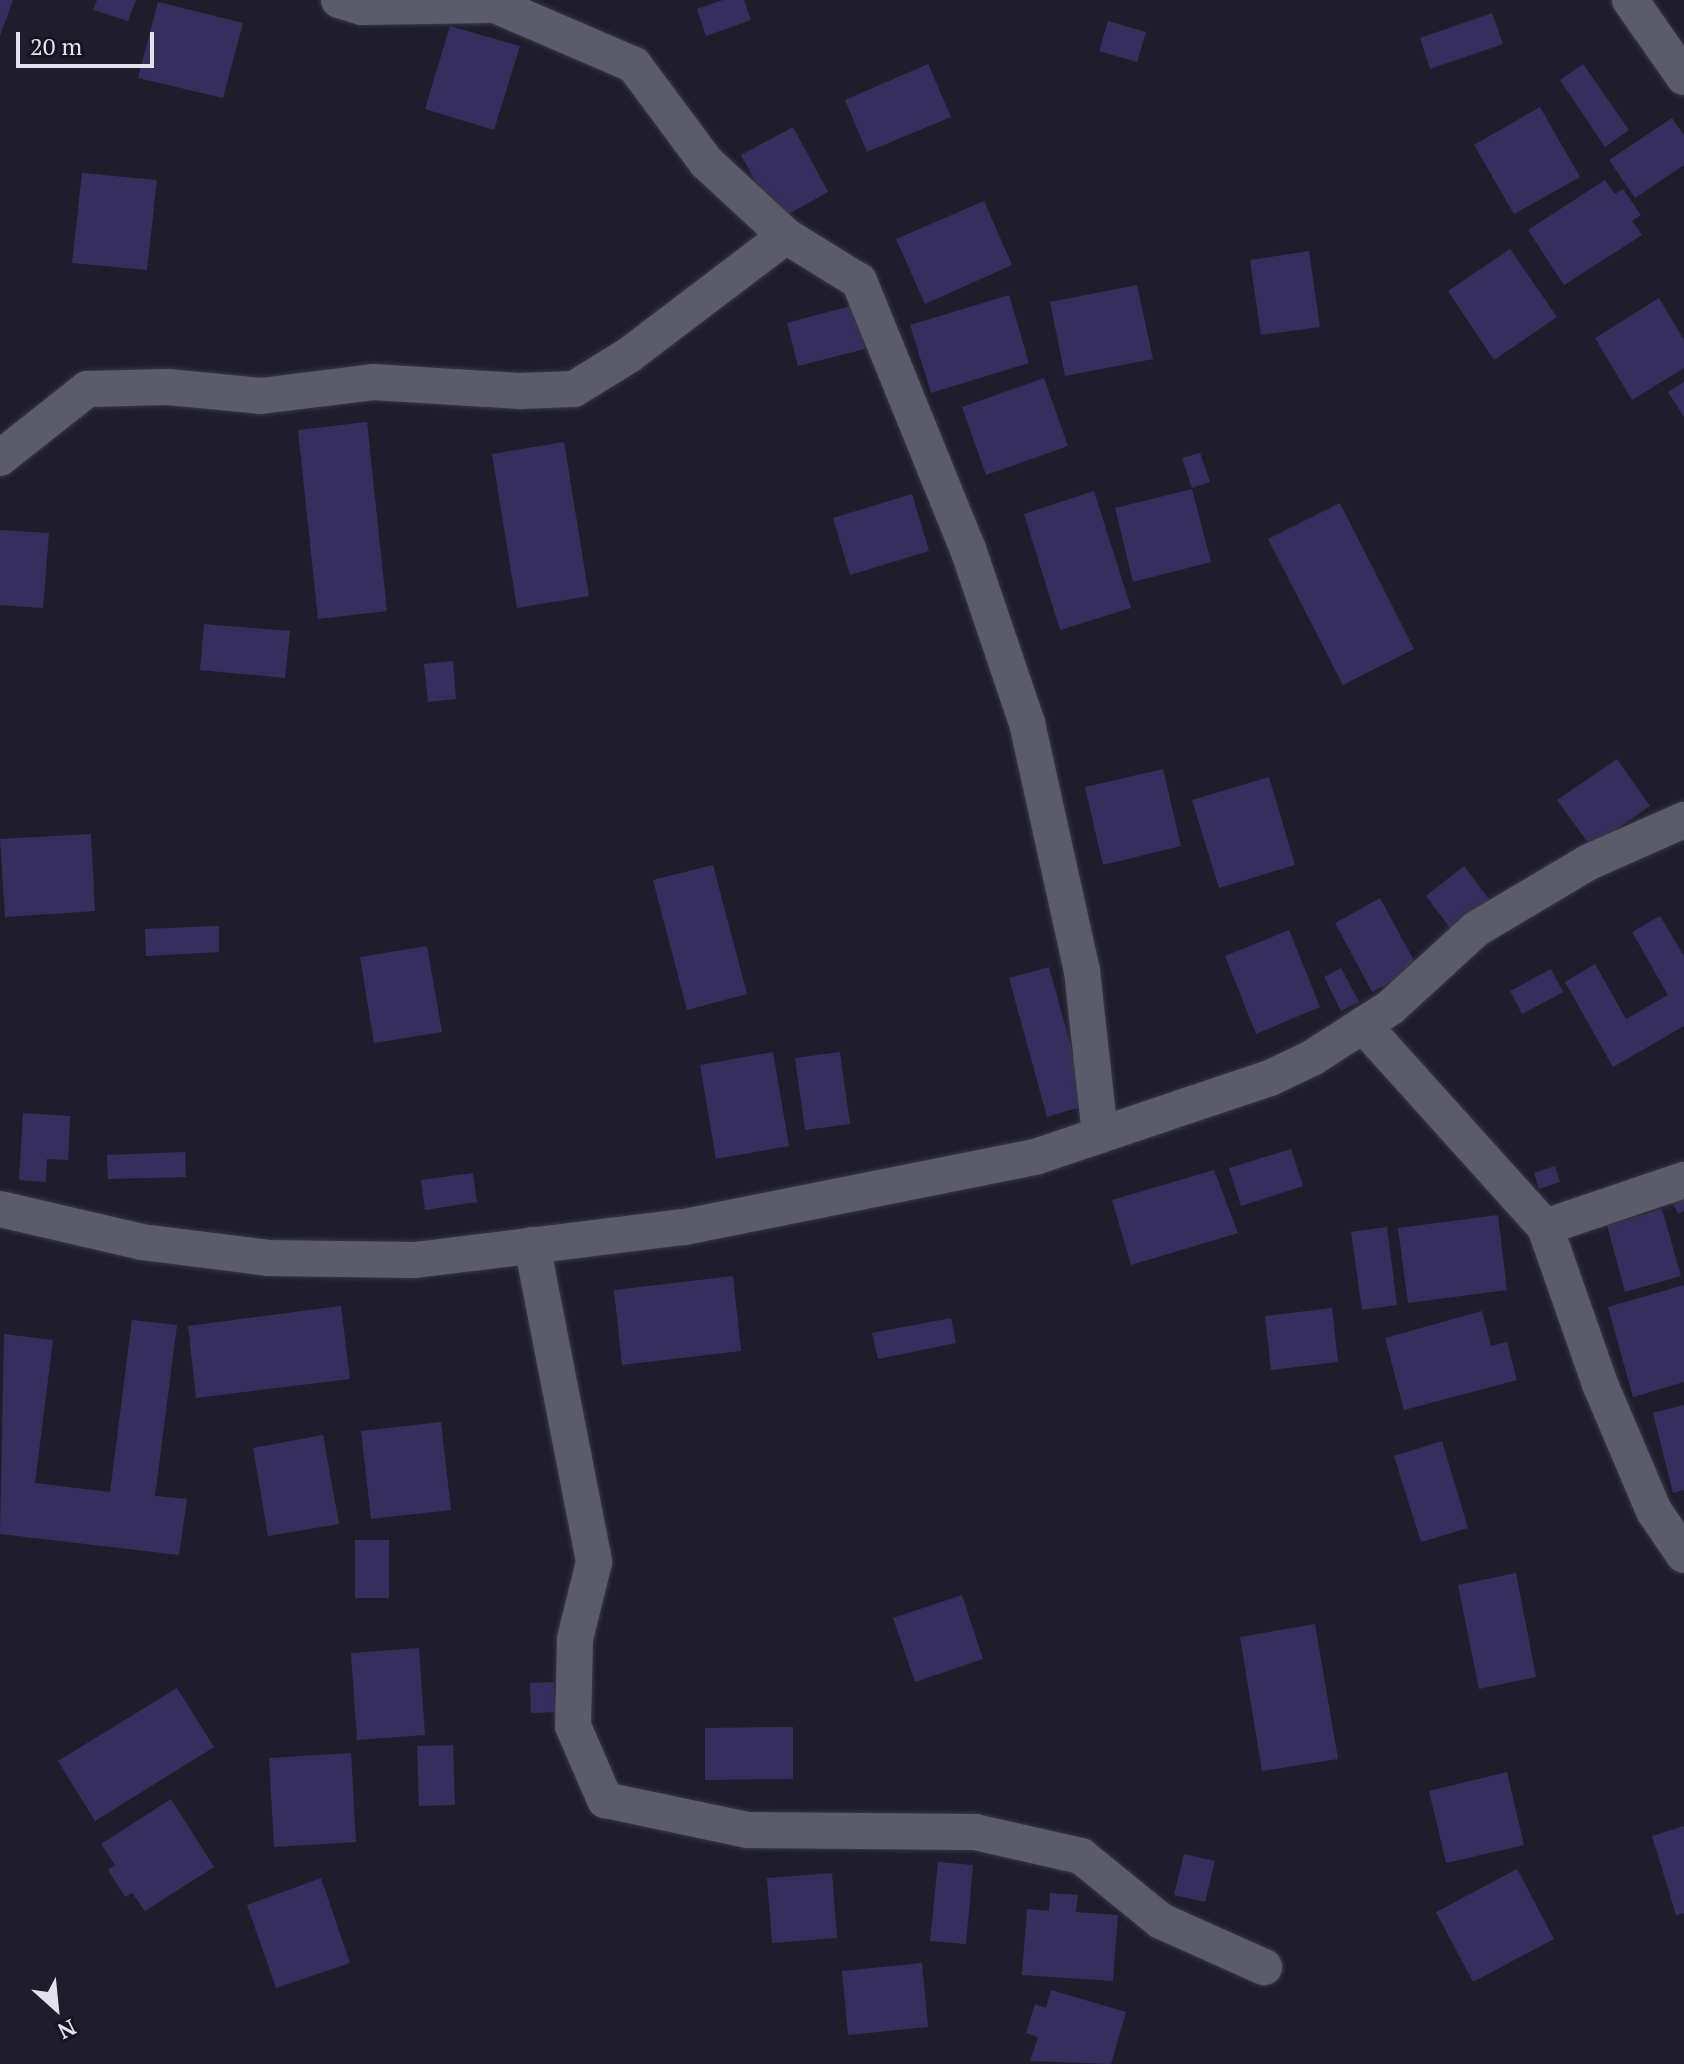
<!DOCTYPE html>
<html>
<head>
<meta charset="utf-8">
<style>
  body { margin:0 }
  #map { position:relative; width:1684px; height:2064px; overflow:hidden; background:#1f1d2c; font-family:"PT Serif",serif }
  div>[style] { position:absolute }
  .building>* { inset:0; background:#362f5e }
  .roads { filter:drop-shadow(0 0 2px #393744) drop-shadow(0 0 2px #393744) }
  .minor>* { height:36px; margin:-18px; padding:0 18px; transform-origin:18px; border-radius:18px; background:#5c5b6c }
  span { translate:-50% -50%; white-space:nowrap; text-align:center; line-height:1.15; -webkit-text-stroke:6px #151422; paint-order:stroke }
  .north { position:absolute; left:16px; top:1968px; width:80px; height:80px; -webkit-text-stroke:6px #151422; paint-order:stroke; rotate:153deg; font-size:22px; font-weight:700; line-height:32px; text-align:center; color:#e2e2ec }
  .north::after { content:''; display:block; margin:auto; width:28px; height:36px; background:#e2e2ec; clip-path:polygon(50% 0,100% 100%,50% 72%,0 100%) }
  .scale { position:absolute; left:16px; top:32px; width:138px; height:36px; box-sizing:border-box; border:4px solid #e2e2ec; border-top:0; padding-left:10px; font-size:24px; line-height:28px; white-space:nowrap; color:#e2e2ec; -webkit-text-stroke:6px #151422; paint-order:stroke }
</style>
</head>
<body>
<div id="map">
  <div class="building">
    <i style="clip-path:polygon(0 0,13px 0,0 36px)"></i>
    <i style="clip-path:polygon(97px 0,136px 0,128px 21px,93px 10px)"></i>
    <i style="clip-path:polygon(723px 0,744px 0,751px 20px,706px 36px,697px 9px)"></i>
    <i style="clip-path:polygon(158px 2px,243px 23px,223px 98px,138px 78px)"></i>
    <i style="clip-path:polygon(1492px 13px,1503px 44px,1430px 69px,1420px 38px)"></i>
    <i style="clip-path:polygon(1108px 21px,1146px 32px,1137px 62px,1099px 51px)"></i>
    <i style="clip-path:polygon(450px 26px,520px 46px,494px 130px,425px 109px)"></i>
    <i style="clip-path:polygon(928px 64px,951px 117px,867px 152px,845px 100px)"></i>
    <i style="clip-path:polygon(1583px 64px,1629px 130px,1605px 147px,1560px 80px)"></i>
    <i style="clip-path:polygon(1540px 107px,1580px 177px,1514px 214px,1474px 145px)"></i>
    <i style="clip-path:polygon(1672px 118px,1684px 135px,1684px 165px,1635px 198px,1609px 160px)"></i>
    <i style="clip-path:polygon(793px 127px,828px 192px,776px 221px,741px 155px)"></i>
    <i style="clip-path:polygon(82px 173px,157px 180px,147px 270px,72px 263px)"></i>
    <i style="clip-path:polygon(1605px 180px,1615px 194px,1623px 189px,1641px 215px,1632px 221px,1642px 235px,1564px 285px,1528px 230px)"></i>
    <i style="clip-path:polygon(984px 201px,1012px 265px,925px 304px,896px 239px)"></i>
    <i style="clip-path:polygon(1510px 249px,1557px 317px,1494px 360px,1448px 291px)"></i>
    <i style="clip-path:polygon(1309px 251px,1320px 327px,1261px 335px,1250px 260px)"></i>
    <i style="clip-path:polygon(1137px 285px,1153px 359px,1065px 376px,1050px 302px)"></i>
    <i style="clip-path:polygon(1009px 295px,1029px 363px,931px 393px,910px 325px)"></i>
    <i style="clip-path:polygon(1659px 298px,1684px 340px,1684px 368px,1632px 400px,1595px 338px)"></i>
    <i style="clip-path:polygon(854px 305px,865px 349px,798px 366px,787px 323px)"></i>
    <i style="clip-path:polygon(1044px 378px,1068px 446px,986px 475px,962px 407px)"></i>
    <i style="clip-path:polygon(1684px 382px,1684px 417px,1668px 392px)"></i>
    <i style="clip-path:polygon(367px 422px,387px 611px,318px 619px,298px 430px)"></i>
    <i style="clip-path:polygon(564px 442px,589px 596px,517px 608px,492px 454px)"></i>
    <i style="clip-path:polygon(1200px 453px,1210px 482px,1192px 488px,1182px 458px)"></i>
    <i style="clip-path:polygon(1192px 489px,1211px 562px,1133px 582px,1115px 508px)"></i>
    <i style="clip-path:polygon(1094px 491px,1131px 608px,1060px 630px,1024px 514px)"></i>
    <i style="clip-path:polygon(912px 494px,929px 551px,850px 575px,833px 518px)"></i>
    <i style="clip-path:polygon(1340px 503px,1414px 649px,1343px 685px,1268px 539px)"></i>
    <i style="clip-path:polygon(0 530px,49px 533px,43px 608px,0 605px)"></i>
    <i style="clip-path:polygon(204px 624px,290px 631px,285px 678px,200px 670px)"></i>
    <i style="clip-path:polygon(453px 661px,456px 699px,428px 702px,424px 664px)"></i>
    <i style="clip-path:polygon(1617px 759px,1650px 806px,1591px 847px,1557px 800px)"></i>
    <i style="clip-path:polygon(1163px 769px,1181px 846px,1103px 865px,1085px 787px)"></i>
    <i style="clip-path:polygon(1269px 777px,1295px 865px,1219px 888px,1192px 800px)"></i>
    <i style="clip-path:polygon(91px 834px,95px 911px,5px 917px,0 839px)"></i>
    <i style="clip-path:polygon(713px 865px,747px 994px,687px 1010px,653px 880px)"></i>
    <i style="clip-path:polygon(1464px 866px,1492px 903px,1453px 932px,1426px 896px)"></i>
    <i style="clip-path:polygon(1380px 898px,1418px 968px,1372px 992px,1335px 923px)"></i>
    <i style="clip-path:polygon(1660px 916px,1684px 956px,1684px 1026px,1613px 1067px,1565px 982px,1595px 964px,1626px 1019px,1668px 995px,1632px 932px)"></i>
    <i style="clip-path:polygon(219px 926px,219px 952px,146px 956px,145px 929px)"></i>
    <i style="clip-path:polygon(1289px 930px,1320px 1007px,1256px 1034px,1225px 956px)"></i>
    <i style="clip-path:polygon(427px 946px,442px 1032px,374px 1043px,360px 957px)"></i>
    <i style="clip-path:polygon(1049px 967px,1087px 1105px,1047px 1117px,1009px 978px)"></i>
    <i style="clip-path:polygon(1341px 968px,1359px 1002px,1341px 1011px,1324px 977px)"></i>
    <i style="clip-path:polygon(1551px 969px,1563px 992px,1522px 1014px,1510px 991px)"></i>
    <i style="clip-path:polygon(773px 1052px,789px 1146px,716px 1159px,700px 1065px)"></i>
    <i style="clip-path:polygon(840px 1052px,850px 1124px,805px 1130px,795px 1058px)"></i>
    <i style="clip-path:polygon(23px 1113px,70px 1116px,68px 1160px,47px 1159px,46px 1182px,19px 1180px)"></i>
    <i style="clip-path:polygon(1291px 1149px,1303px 1186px,1241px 1206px,1229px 1168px)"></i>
    <i style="clip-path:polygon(185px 1152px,186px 1177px,108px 1179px,107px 1155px)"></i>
    <i style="clip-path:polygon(1555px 1166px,1560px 1182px,1539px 1189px,1534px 1173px)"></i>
    <i style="clip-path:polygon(1214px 1170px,1238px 1233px,1131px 1265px,1112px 1200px)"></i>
    <i style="clip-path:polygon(473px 1173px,477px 1202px,425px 1210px,421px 1180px)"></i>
    <i style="clip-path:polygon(1684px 1182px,1684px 1211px,1678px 1214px,1666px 1190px)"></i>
    <i style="clip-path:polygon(1662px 1209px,1681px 1276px,1625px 1292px,1607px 1225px)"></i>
    <i style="clip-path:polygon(1498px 1215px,1507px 1290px,1408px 1303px,1398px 1228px)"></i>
    <i style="clip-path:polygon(1387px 1227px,1397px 1305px,1362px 1310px,1351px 1232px)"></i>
    <i style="clip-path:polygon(733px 1276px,741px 1351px,622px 1365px,614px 1290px)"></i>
    <i style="clip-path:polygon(1684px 1285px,1684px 1382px,1633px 1397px,1608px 1307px)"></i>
    <i style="clip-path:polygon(341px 1306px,350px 1379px,196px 1398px,188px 1326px)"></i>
    <i style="clip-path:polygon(1332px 1308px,1338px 1362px,1271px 1370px,1265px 1316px)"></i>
    <i style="clip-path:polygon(1482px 1311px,1491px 1346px,1507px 1342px,1517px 1380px,1404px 1410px,1385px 1338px)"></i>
    <i style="clip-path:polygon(951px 1318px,956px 1343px,878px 1359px,872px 1333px)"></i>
    <i style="clip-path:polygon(132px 1320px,177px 1325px,155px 1496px,187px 1499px,179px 1555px,0 1534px,4px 1334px,53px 1340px,35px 1483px,110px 1492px)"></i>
    <i style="clip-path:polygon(1684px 1405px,1684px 1490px,1673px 1493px,1653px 1413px)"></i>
    <i style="clip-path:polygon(441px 1422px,451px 1510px,371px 1519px,361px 1431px)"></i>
    <i style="clip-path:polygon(323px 1435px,339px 1524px,268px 1536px,253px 1448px)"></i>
    <i style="clip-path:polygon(1442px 1441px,1468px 1528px,1421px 1542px,1394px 1456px)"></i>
    <i style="clip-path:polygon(355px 1540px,389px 1540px,389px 1598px,355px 1598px)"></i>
    <i style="clip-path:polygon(1516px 1573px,1536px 1677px,1479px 1689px,1458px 1585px)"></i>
    <i style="clip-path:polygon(962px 1595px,983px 1659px,915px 1682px,893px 1618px)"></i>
    <i style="clip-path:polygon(1315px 1624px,1338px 1759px,1262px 1771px,1240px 1637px)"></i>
    <i style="clip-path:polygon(419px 1648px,425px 1735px,357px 1740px,351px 1653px)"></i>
    <i style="clip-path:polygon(554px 1682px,556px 1712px,531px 1713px,530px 1683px)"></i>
    <i style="clip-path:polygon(177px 1688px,214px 1747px,95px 1821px,58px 1761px)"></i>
    <i style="clip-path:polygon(793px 1727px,793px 1779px,705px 1780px,705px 1728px)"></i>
    <i style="clip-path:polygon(453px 1745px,455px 1805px,419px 1806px,417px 1746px)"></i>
    <i style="clip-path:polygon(351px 1753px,356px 1842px,274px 1847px,269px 1758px)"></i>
    <i style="clip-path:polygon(1507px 1772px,1524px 1845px,1446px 1863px,1429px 1791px)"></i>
    <i style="clip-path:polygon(171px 1799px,214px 1867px,145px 1911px,132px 1893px,125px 1897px,108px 1870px,115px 1865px,101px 1844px)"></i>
    <i style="clip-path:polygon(1684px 1826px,1684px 1913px,1676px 1915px,1652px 1836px)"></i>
    <i style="clip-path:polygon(1184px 1854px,1215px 1861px,1205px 1902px,1174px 1895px)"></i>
    <i style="clip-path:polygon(938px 1862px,973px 1865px,966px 1944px,930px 1941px)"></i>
    <i style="clip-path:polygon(1517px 1869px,1554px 1939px,1473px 1982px,1436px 1912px)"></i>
    <i style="clip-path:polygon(832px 1873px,837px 1938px,772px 1943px,767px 1878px)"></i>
    <i style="clip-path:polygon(321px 1878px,350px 1963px,276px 1988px,247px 1905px)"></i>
    <i style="clip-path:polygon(1050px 1893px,1078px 1895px,1076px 1912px,1118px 1915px,1113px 1981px,1022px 1975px,1027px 1909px,1049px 1911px)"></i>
    <i style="clip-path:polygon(922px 1963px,928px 2027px,848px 2035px,842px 1971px)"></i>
    <i style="clip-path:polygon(1051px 1990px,1126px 2012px,1111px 2064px,1030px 2061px,1038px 2037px,1026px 2033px,1035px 2004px,1046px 2008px)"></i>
  </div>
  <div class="roads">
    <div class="minor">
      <i style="left:339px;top:0;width:24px;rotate:17deg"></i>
      <i style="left:362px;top:7px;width:133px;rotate:-0.9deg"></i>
      <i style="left:495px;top:5px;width:151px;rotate:23.3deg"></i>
      <i style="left:634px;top:65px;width:121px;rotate:53.4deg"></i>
      <i style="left:706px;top:162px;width:109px;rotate:42.8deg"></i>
      <i style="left:786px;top:236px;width:86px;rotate:31.7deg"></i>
      <i style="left:859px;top:281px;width:289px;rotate:67.9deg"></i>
      <i style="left:968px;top:549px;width:184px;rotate:71.3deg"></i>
      <i style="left:1027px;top:723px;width:254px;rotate:77.5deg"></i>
      <i style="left:1082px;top:971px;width:165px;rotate:83.7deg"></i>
      <i style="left:1630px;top:0;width:94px;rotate:55deg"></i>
      <i style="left:0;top:458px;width:111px;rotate:-38.4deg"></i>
      <i style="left:87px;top:389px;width:81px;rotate:-1.4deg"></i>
      <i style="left:168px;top:387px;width:93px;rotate:5.5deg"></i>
      <i style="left:261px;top:396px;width:113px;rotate:-7.1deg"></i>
      <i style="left:373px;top:382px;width:147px;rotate:3.5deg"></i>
      <i style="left:520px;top:391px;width:54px;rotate:-2.1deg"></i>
      <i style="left:574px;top:389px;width:65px;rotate:-31.7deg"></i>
      <i style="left:629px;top:355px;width:197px;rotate:-37.2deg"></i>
      <i style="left:1363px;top:1025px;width:272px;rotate:48deg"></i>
      <i style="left:1545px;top:1227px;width:166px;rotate:70.7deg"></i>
      <i style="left:1600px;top:1384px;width:138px;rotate:67deg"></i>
      <i style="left:1654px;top:1511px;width:53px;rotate:55.7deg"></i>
      <i style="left:0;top:1209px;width:146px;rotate:13.1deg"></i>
      <i style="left:142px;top:1242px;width:127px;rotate:7.2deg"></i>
      <i style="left:268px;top:1258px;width:147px;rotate:0.8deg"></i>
      <i style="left:415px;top:1260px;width:271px;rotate:-7deg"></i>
      <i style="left:684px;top:1227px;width:358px;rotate:-11.3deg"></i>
      <i style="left:1035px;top:1157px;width:248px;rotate:-18.6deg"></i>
      <i style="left:1270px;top:1078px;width:47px;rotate:-25.5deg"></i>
      <i style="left:1312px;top:1058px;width:94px;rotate:-32.8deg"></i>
      <i style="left:1391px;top:1007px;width:115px;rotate:-42.5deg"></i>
      <i style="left:1476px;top:929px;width:131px;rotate:-30.7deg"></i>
      <i style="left:1589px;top:862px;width:104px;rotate:-23.9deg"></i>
      <i style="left:1545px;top:1227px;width:147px;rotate:-18.7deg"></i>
      <i style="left:532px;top:1245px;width:323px;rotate:78.9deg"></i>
      <i style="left:594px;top:1562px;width:79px;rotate:103.9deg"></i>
      <i style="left:575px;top:1639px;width:87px;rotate:91.3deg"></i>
      <i style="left:573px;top:1726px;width:81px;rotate:66.6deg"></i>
      <i style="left:605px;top:1800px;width:145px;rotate:11.9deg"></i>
      <i style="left:747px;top:1830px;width:228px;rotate:0.5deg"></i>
      <i style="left:975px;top:1832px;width:109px;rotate:12.8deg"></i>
      <i style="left:1081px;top:1856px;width:103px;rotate:39.1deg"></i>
      <i style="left:1161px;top:1921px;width:113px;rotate:24.1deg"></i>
    </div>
  </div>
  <div class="north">N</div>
  <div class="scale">20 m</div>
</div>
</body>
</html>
